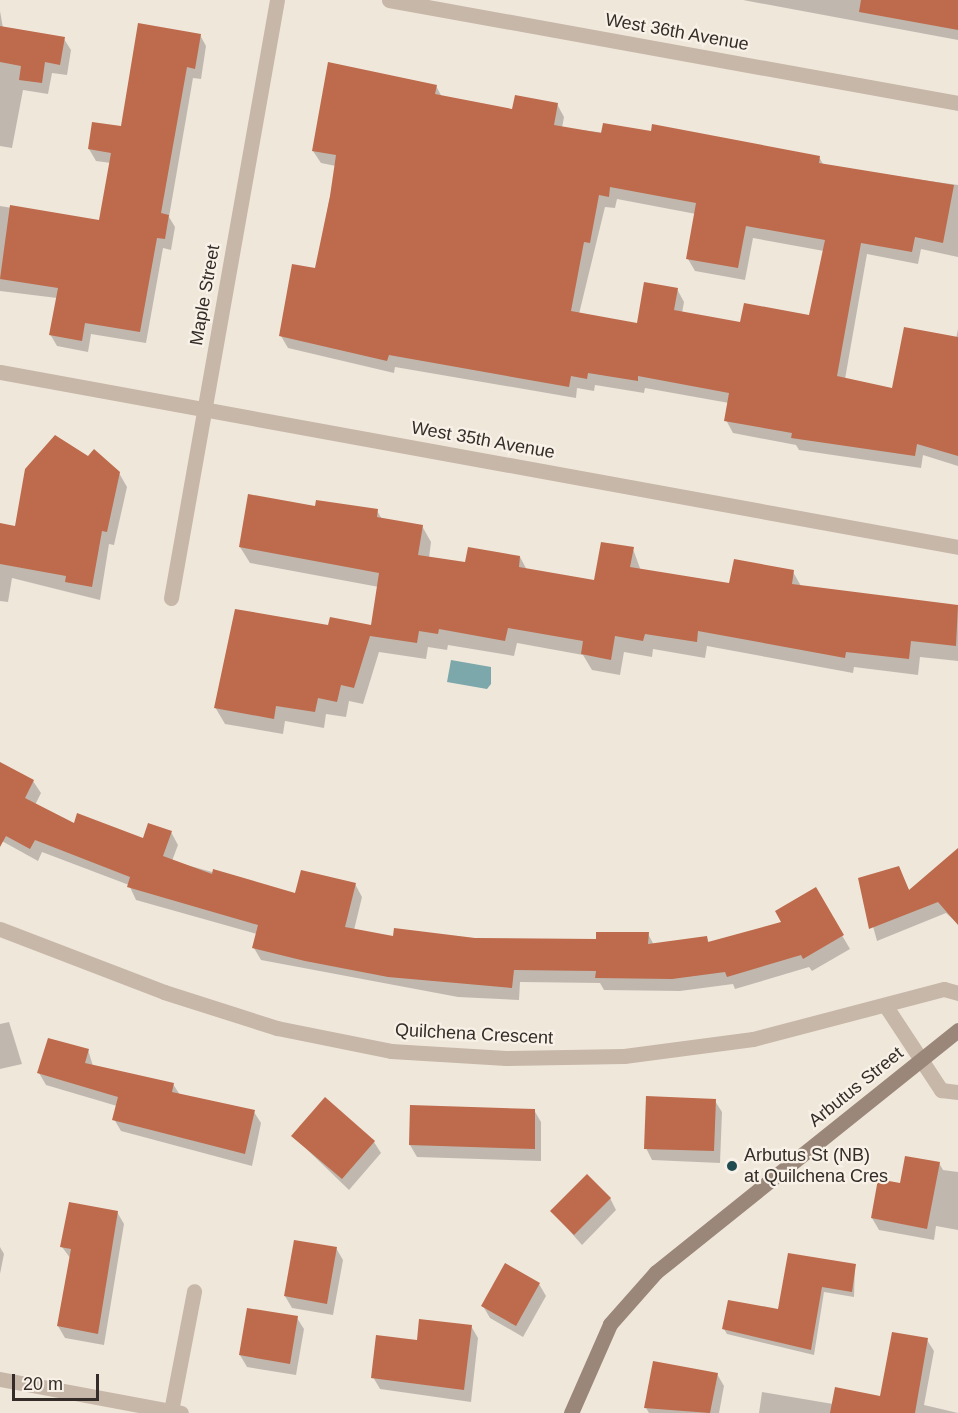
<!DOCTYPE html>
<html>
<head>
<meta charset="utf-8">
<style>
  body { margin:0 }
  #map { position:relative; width:958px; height:1413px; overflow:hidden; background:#f0e7db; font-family:Arial,sans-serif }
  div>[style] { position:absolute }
  .water>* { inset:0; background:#7ca7ab }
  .shadow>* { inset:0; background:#0003 }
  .building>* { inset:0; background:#bd6b4c }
  .minor>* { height:15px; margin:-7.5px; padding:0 7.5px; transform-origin:7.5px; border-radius:7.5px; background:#c7b7a8 }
  .tertiary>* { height:15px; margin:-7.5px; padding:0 7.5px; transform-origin:7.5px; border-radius:7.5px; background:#c7b7a8 }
  .secondary>* { height:15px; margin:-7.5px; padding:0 7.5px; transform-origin:7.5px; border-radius:7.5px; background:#9a877a }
  .dots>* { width:16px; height:16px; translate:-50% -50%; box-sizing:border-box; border:3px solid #f8f1e7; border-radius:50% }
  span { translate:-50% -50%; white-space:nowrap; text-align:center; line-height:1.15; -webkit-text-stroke:4.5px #f8f1e7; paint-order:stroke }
  .street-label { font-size:18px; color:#342c28 }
  .poi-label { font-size:18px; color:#342c28 }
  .left { translate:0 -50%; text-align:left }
  .scale { position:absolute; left:12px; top:1374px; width:87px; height:27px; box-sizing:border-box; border:3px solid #342c28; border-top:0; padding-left:8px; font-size:18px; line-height:21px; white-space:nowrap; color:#342c28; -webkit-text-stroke:4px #f8f1e7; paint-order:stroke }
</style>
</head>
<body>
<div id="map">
  <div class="water">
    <i style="clip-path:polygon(451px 660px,491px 667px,491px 684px,487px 689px,447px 682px)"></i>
  </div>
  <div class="shadow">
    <i style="clip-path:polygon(743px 0,958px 0,958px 40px)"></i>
    <i style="clip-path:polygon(0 11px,3px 28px,64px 39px,71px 50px,67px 75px,52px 73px,48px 94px,23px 90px,12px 148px,0 146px)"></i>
    <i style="clip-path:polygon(200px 35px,206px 46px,201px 79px,193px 78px,169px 217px,175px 227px,171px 250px,163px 248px,146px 343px,91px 334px,88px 352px,57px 346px,50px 334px,57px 298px,0 291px,0 206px,100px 222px,111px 163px,96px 161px,89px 149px,122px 128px)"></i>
    <i style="clip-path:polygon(evenodd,436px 86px,442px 97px,513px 111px,557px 104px,564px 117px,562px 128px,819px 157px,824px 166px,958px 185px,958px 257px,921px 249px,918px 264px,867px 254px,845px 379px,894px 390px,956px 339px,958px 329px,958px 466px,923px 455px,921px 468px,799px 450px,796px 445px,733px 433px,726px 420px,729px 403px,645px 388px,644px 393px,595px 385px,594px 391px,577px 388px,576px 398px,395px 367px,394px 373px,288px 348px,281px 336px,316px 269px,336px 166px,321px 163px,313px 151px,436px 86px,617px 199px,696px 214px,688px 259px,695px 271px,745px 280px,753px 238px,824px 251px,812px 317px,741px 324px,682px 313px,684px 302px,677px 289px,639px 325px,579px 314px,605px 207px,615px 208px,617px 199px)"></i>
    <i style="clip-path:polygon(89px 458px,119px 473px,127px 487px,114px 545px,109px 544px,100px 600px,12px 578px,8px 602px,0 601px,0 525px,16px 528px)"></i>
    <i style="clip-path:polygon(377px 511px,382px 519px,422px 526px,431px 542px,429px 558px,466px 564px,520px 557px,527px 570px,595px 581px,633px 549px,641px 571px,731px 585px,793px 572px,801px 586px,958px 606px,958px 661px,920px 657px,918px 675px,854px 667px,853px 673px,707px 646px,705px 658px,653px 649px,652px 657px,624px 652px,620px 675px,592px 670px,583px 655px,517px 643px,514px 656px,448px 645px,447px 650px,428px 647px,426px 659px,379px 652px,363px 704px,349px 701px,346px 717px,326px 714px,324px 728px,285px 721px,283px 734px,225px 724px,215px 707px,330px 627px,372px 626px,379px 587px,250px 563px,240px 547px)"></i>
    <i style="clip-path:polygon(0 779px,33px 781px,41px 793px,35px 805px,74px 825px,144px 840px,171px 832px,178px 845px,172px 861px,296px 895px,355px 884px,362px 897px,354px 930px,395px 938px,598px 941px,648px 934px,654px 945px,707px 938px,709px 943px,783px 923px,815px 889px,850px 949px,812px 971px,809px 967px,735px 989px,733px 984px,680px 991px,604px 990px,600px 983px,520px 982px,519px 1000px,458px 997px,261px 960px,254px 948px,257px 934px,136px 900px,129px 885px,42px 852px,38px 861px,0 840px)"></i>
    <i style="clip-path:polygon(958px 850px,958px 924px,946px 913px,877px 941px,860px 879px,898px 868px,910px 892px)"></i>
    <i style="clip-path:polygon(9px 1022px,22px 1064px,0 1069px,0 1024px)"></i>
    <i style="clip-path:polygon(88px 1050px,93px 1066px,173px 1084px,180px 1095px,254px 1112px,261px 1123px,252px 1166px,121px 1131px,114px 1119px,117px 1106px,46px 1085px,39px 1073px)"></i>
    <i style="clip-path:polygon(715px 1101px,722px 1112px,720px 1163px,652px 1160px,646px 1148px)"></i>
    <i style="clip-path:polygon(534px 1110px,541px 1122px,541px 1161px,417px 1157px,410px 1145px)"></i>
    <i style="clip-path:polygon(293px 1136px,374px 1142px,381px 1153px,349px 1190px)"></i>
    <i style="clip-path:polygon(939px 1163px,943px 1170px,958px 1172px,958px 1230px,936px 1226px,934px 1240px,879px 1230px,872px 1218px)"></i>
    <i style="clip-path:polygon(610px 1198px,616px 1210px,582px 1245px,552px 1211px)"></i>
    <i style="clip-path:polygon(117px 1212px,124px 1224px,104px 1345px,65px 1338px,58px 1326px,71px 1259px,62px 1247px)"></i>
    <i style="clip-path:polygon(0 1247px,4px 1254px,0 1274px)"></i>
    <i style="clip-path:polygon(336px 1248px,343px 1260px,333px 1315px,292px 1308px,285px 1296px)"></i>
    <i style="clip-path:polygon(855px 1266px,854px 1297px,824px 1292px,814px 1355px,727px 1334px,724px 1329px,780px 1310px)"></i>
    <i style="clip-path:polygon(539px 1284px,546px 1296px,523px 1337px,490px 1318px,483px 1306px)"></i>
    <i style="clip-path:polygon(297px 1318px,304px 1329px,296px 1375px,247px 1367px,240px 1355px)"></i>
    <i style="clip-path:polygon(471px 1326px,478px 1338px,471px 1402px,380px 1389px,373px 1377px,418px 1342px)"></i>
    <i style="clip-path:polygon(927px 1340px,934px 1351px,924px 1405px,958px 1413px,759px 1413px,762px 1392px,833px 1404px,882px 1398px)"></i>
    <i style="clip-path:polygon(717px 1374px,724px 1386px,719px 1413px,649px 1413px,646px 1408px)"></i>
  </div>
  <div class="building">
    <i style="clip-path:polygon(861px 0,958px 0,958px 30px,859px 12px)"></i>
    <i style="clip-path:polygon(138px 23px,201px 34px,195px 69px,187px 67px,161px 213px,169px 215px,165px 239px,157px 238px,140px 332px,85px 323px,82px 341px,49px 335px,58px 288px,0 279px,10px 205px,99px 220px,111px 153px,88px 149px,92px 122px,121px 126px)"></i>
    <i style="clip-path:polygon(0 26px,65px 37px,60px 65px,45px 62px,42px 83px,19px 80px,21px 66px,0 62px)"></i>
    <i style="clip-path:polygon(evenodd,328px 62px,437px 85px,435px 94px,512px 109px,515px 95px,558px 103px,554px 125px,601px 133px,603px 123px,651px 131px,652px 124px,820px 156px,819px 163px,954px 185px,943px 243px,915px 237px,912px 252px,861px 243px,837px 376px,892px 388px,904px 327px,958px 337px,958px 456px,917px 444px,915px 456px,791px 438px,792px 433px,724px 421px,729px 393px,638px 376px,638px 381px,588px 373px,587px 379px,571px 376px,569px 387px,389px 355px,387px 361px,279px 336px,292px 264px,315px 268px,330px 196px,336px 155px,312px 151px,328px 62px,610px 187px,696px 203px,686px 259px,738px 268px,746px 226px,825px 240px,809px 315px,744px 303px,740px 322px,674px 310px,678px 288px,644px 282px,637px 323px,571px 311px,584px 242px,590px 243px,599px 195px,609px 197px,610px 187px)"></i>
    <i style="clip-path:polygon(55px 435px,88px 456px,94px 449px,120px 472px,107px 532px,102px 531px,92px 587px,65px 582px,66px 576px,0 564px,0 523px,15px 526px,25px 469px)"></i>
    <i style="clip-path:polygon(248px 494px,315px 506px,316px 500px,378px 509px,377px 517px,423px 525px,418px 555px,465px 562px,468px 547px,520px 556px,519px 567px,594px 580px,601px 542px,634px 547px,630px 567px,729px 583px,734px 559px,794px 570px,792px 584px,958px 605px,956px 646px,911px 641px,909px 659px,846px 652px,845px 658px,698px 631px,697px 642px,645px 634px,643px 641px,615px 636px,611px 660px,581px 654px,583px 641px,508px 628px,505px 641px,439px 629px,438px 634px,419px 631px,417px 643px,370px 636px,354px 688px,341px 685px,337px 702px,318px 698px,315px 712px,276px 706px,274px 719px,214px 708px,235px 609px,328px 625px,330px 617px,371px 625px,379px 573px,239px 547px)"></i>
    <i style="clip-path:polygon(0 762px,34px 780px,25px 798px,74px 823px,77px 813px,143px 838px,148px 823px,172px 831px,163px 856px,212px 874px,213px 869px,295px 893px,301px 870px,356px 883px,345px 927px,393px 936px,394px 928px,475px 938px,596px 939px,596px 932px,649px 932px,648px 944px,707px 936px,708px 942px,781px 922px,775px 911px,816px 887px,844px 935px,803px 959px,801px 955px,727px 977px,725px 972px,672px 979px,595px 978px,596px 971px,514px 970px,512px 988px,388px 977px,305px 961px,252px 948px,258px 925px,127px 887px,130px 877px,35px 840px,30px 849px,6px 836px,0 847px)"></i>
    <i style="clip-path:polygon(958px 848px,958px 925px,938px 902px,869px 929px,858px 878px,899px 866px,909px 890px)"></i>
    <i style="clip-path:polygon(48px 1038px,89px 1049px,85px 1063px,174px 1083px,172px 1092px,255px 1110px,245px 1154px,112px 1120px,118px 1097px,37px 1073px)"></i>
    <i style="clip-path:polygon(646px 1096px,716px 1099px,714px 1151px,644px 1149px)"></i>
    <i style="clip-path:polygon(325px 1097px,375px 1141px,342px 1179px,291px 1136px)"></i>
    <i style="clip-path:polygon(410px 1105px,535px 1109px,535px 1149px,409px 1145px)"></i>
    <i style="clip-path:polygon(905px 1156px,940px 1162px,927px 1229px,871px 1218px,878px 1179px,900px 1183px)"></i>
    <i style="clip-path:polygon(587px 1174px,611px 1198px,574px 1235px,550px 1211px)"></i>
    <i style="clip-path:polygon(69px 1202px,118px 1211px,98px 1334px,57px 1326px,71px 1249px,60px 1247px)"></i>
    <i style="clip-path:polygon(294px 1240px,337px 1247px,327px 1304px,284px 1296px)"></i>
    <i style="clip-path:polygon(788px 1253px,856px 1264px,852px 1292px,822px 1287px,811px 1350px,722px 1329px,728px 1300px,778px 1309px)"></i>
    <i style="clip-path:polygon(505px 1263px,540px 1283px,516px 1326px,481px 1306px)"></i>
    <i style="clip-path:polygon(247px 1308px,298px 1316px,290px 1364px,239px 1355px)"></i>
    <i style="clip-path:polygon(419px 1319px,472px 1325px,464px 1390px,371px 1378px,376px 1335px,417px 1340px)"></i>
    <i style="clip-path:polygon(892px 1332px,928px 1338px,915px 1413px,830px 1413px,835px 1387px,880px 1396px)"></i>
    <i style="clip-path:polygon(653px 1361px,718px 1373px,710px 1413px,644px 1408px)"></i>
  </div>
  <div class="minor">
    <i style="left:389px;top:0;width:578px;rotate:10.26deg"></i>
    <i style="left:0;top:372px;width:974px;rotate:10.35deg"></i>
    <i style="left:171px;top:598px;width:607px;rotate:-79.95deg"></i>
    <i style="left:0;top:929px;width:176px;rotate:21deg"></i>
    <i style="left:164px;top:992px;width:119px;rotate:17.7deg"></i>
    <i style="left:277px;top:1028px;width:116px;rotate:11.4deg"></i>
    <i style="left:391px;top:1051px;width:115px;rotate:3.5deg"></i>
    <i style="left:506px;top:1058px;width:118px;rotate:-1deg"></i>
    <i style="left:624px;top:1056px;width:130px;rotate:-7.5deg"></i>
    <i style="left:753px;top:1039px;width:197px;rotate:-14.7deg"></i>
    <i style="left:944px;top:989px;width:15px;rotate:16deg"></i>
    <i style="left:885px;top:1005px;width:102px;rotate:56.6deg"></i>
    <i style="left:941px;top:1090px;width:17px;rotate:7deg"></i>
    <i style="left:171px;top:1411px;width:122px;rotate:-79.1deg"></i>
  </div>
  <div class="tertiary">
    <i style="left:0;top:1379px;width:184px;rotate:10.6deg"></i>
  </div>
  <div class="secondary">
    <i style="left:571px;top:1413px;width:97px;rotate:-66.3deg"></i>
    <i style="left:610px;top:1324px;width:69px;rotate:-48.5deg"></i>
    <i style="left:656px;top:1272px;width:387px;rotate:-38.7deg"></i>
  </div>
  <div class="dots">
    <i style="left:732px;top:1166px;background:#204d52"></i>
  </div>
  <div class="street-label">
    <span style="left:677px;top:32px;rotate:10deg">West 36th Avenue</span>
    <span style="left:205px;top:295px;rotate:-80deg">Maple Street</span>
    <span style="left:483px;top:440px;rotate:10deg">West 35th Avenue</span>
    <span style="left:474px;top:1034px;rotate:3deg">Quilchena Crescent</span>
    <span style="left:856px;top:1087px;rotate:-39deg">Arbutus Street</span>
  </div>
  <div class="poi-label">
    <span class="left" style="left:744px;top:1166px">Arbutus St (NB)<br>at Quilchena Cres</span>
  </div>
  <div class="scale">20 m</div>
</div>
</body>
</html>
